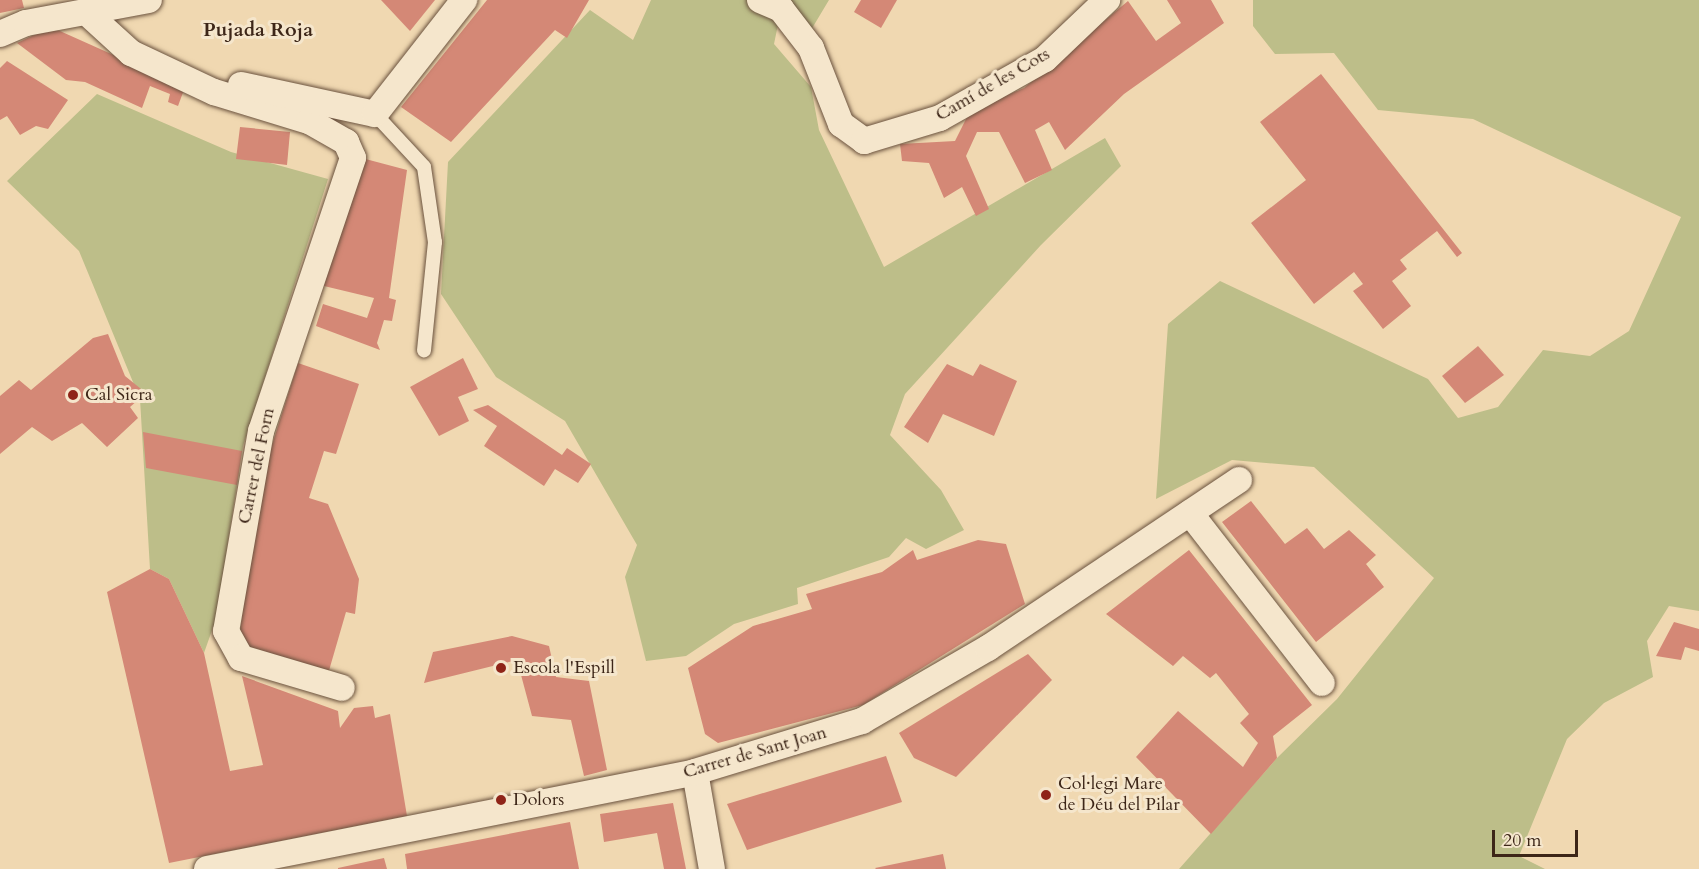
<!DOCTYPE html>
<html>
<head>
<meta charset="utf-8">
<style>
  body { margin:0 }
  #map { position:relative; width:1699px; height:869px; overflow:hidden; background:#f0d8b1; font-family:Cardo,serif }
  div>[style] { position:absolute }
  .green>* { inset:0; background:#bdbe89 }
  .building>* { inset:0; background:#d48876 }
  .roads { filter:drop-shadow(0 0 2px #6a523e) drop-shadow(0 0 2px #6a523e) }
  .service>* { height:14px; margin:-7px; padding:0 7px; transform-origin:7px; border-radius:7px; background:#f5e6cc }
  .minor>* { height:26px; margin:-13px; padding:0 13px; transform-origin:13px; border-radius:13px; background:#f5e6cc }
  .dots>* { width:16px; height:16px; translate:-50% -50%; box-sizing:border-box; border:3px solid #f5e6cc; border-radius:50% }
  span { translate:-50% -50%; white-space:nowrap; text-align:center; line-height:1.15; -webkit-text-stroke:6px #f5e6cc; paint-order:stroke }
  .street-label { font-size:18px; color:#3d2618 }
  .poi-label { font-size:18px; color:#3d2618 }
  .left { translate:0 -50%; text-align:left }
  .neighbourhood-label { font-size:20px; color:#3d2618; font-weight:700 }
  .scale { position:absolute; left:1492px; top:830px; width:86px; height:27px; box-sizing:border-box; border:3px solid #3d2618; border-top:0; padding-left:8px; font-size:18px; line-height:21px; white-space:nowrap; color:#3d2618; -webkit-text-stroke:4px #f5e6cc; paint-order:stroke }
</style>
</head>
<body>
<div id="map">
  <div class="green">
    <i style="clip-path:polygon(651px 0,829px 0,805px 40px,781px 10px,774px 44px,811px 87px,819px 130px,884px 267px,1105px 138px,1121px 166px,1041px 245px,905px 394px,890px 435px,941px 490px,964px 530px,926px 549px,906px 538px,889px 557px,797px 588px,798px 604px,734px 624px,686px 656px,646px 661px,625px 577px,637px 545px,565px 421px,496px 377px,441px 294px,448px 162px,590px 10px,633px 40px)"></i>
    <i style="clip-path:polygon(1253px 0,1699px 0,1699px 611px,1669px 606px,1647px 641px,1653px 677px,1604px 703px,1567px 739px,1519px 856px,1545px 869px,1179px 869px,1277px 758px,1337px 699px,1434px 578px,1314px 467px,1232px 460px,1156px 499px,1168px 324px,1220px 281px,1428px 379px,1458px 418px,1498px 407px,1543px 350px,1590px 356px,1629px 331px,1681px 217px,1473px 119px,1378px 110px,1334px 53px,1275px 54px,1253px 26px)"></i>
    <i style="clip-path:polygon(97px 94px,231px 152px,328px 179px,243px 446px,216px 619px,204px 653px,169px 579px,150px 569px,140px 399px,79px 251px,7px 181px)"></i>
  </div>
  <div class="building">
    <i style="clip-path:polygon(0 0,22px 0,24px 8px,0 13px)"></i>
    <i style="clip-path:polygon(381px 0,435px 0,410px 31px)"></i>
    <i style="clip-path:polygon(487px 0,589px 0,567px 38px,555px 30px,451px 142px,401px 107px)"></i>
    <i style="clip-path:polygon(861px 0,897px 0,881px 28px,854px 12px)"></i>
    <i style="clip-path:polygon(1167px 0,1211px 0,1224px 23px,1124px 94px,1065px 150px,1049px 122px,1035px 130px,1052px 170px,1025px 183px,999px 132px,977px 132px,966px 156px,989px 209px,976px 216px,962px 187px,944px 198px,929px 163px,902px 161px,900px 144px,955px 141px,970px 111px,1024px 88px,1128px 1px,1156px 41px,1181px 23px)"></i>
    <i style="clip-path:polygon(51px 27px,185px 87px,178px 106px,168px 102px,170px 94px,150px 86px,142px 108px,85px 82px,66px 80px,17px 43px)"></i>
    <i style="clip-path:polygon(7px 61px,68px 100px,48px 129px,36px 126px,20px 135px,7px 116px,0 120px,0 68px)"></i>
    <i style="clip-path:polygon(1321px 74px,1462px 253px,1457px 257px,1437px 231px,1400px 260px,1407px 269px,1392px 281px,1411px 306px,1383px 329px,1353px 291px,1363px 284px,1354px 272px,1314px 304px,1251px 223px,1306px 180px,1260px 122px)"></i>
    <i style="clip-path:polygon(240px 127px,290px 132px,287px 165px,236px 159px)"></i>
    <i style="clip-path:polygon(358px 157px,407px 170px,389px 298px,396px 300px,392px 321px,384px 320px,377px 343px,380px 350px,316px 326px,323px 304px,367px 318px,374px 298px,324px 286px)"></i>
    <i style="clip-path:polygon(108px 334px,125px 376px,146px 393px,130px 407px,138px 418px,107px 447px,82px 423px,52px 441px,32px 427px,0 454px,0 396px,19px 380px,31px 390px,93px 338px)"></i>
    <i style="clip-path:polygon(1478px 346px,1504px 375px,1465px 403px,1442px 376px)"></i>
    <i style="clip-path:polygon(463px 358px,478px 389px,458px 397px,469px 421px,439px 436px,410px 387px)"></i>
    <i style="clip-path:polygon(298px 363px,359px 384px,336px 454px,324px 451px,309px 498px,328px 504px,359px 579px,355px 614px,346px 612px,328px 674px,238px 647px,259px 486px)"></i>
    <i style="clip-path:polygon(947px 364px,973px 376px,980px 364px,1017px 381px,994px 436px,943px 414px,928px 443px,904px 427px)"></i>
    <i style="clip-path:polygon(488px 405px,562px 455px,567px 448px,591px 464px,578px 483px,555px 469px,544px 486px,484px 446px,497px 426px,473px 410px)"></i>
    <i style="clip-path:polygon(143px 432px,242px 451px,237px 485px,146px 468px)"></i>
    <i style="clip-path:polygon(1251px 501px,1285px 544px,1307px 528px,1324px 549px,1349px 530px,1376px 555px,1366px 564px,1384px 587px,1316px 642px,1222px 522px)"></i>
    <i style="clip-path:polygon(978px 540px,1006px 544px,1025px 604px,863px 705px,718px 743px,705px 734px,688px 668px,753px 626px,812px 609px,806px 594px,882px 572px,913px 550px,917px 560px)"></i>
    <i style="clip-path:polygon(1189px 550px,1312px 705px,1273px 736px,1277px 758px,1211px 834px,1136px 757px,1178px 711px,1243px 767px,1258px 743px,1240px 723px,1249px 714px,1216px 673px,1210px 678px,1183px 656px,1173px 666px,1106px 614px)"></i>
    <i style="clip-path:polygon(150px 569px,169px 579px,204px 653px,230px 771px,263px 765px,242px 676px,338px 711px,340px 728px,354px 708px,373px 706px,375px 718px,390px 714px,407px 816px,169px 863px,107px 592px)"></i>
    <i style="clip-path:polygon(1674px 622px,1699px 629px,1699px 651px,1685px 647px,1681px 660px,1656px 656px)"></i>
    <i style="clip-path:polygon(512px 636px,549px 646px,556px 677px,589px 681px,607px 770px,584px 776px,571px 720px,532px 716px,517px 660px,424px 683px,433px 652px)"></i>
    <i style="clip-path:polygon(1028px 654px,1052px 680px,956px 777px,914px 758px,899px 733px)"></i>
    <i style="clip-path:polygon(886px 756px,902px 802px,747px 850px,727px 804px)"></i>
    <i style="clip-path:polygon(673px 803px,686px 869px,664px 869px,657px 833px,604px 842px,600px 814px)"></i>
    <i style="clip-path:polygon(570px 822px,579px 869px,407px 869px,405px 854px)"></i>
    <i style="clip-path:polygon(943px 854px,946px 869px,876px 869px,875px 868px)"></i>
    <i style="clip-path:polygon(384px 858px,387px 869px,338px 869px,338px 868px)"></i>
  </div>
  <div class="roads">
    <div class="service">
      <i style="left:375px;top:114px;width:72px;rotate:47.2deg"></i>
      <i style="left:424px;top:167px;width:76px;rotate:81.7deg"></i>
      <i style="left:435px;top:242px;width:109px;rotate:95.8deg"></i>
    </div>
    <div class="minor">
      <i style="left:760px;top:0;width:23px;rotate:23deg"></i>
      <i style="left:781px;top:9px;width:49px;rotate:52.4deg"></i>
      <i style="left:811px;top:48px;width:82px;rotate:68.5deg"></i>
      <i style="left:841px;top:124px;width:29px;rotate:36deg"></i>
      <i style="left:864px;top:141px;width:79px;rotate:-16.8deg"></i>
      <i style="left:940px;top:118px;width:120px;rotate:-29.3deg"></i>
      <i style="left:1045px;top:59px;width:86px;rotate:-43.6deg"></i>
      <i style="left:86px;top:12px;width:61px;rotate:42.3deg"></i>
      <i style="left:131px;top:53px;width:92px;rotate:25.2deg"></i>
      <i style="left:214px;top:92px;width:99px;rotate:17deg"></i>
      <i style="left:309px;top:121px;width:43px;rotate:29.6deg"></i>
      <i style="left:346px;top:142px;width:17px;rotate:66deg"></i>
      <i style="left:353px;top:158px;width:288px;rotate:108.6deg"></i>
      <i style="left:261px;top:431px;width:203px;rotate:99.9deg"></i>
      <i style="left:226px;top:631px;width:31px;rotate:61deg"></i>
      <i style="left:241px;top:658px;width:105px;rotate:16.5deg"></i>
      <i style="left:0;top:34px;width:28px;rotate:-23deg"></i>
      <i style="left:26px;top:23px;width:125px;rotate:-10.6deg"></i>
      <i style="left:241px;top:85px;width:137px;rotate:12.2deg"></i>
      <i style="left:375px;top:114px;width:145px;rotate:-52deg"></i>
      <i style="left:1190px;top:513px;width:215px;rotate:52.2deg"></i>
      <i style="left:695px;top:772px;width:98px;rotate:80.1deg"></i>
      <i style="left:207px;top:869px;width:498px;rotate:-11.2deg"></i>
      <i style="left:695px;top:772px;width:175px;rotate:-17deg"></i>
      <i style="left:862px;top:721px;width:146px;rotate:-30.1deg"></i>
      <i style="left:988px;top:648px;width:302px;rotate:-33.8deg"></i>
    </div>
  </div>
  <div class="dots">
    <i style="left:73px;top:395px;background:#8f2418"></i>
    <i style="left:501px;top:668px;background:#8f2418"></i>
    <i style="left:1046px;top:795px;background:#8f2418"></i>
    <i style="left:501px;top:800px;background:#8f2418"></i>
  </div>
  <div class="street-label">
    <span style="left:993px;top:85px;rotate:-30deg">Camí de les Cots</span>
    <span style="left:257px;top:466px;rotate:-78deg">Carrer del Forn</span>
    <span style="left:755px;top:753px;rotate:-16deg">Carrer de Sant Joan</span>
  </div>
  <div class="poi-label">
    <span class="left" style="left:85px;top:395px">Cal Sicra</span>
    <span class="left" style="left:513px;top:668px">Escola l'Espill</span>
    <span class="left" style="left:1058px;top:795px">Col·legi Mare<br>de Déu del Pilar</span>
    <span class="left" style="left:513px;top:800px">Dolors</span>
  </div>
  <div class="neighbourhood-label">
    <span style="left:258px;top:29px">Pujada Roja</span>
  </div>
  <div class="scale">20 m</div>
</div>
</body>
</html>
